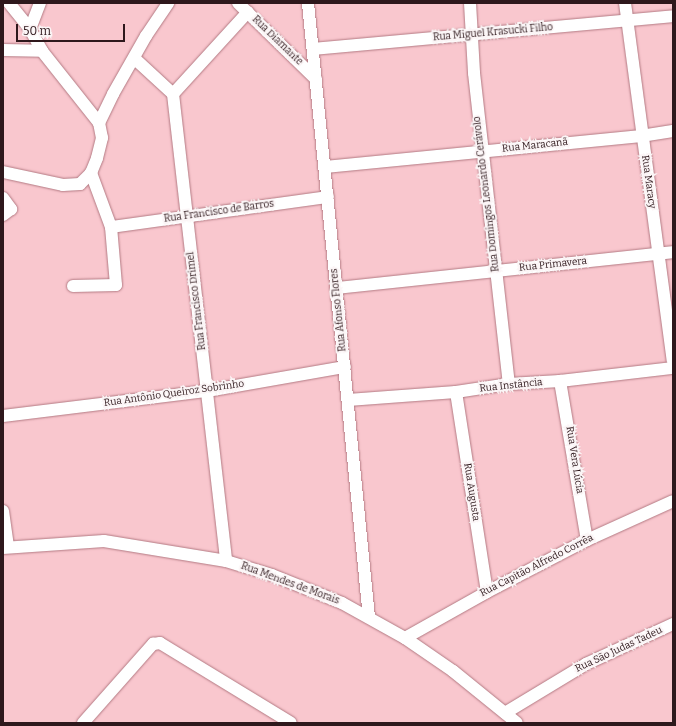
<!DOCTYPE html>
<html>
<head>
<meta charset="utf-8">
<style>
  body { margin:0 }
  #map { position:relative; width:676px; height:726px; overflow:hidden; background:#f9c7ce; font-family:Bitter,serif }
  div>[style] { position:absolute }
  .roads { filter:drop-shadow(0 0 1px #b37a83) drop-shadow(0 0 1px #b37a83) }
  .street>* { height:12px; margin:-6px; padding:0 6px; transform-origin:6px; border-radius:6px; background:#fff }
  span { translate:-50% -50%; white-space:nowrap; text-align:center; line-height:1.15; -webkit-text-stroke:3.5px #fbf5f6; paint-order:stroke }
  .street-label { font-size:10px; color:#2e181c }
  .frame { position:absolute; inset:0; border:4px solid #2e181c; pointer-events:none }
  .scale { position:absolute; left:16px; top:24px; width:109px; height:18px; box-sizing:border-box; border:2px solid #2e181c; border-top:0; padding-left:5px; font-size:12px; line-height:14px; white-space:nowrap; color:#2e181c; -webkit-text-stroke:3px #fbf5f6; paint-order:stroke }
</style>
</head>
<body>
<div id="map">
  <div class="roads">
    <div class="street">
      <i style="left:9px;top:3px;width:33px;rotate:51deg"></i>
      <i style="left:30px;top:29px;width:25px;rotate:61deg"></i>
      <i style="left:42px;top:51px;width:92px;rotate:51.6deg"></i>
      <i style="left:238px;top:3px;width:109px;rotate:44.3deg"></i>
      <i style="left:308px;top:3px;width:617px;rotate:84.33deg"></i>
      <i style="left:470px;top:3px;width:70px;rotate:86.7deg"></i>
      <i style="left:474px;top:73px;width:313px;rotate:83.6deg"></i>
      <i style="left:625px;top:3px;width:361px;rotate:82.4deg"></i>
      <i style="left:30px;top:29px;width:28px;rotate:-69deg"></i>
      <i style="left:313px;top:49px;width:362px;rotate:-5.2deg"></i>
      <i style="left:3px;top:50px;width:39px;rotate:1deg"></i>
      <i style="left:134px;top:58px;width:53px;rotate:42.7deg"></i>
      <i style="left:173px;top:94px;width:470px;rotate:83.5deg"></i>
      <i style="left:173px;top:94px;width:111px;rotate:-47.6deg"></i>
      <i style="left:325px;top:167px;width:318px;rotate:-5.6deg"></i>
      <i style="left:641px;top:136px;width:32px;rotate:-9deg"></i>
      <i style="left:3px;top:172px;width:61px;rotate:12.2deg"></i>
      <i style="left:63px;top:185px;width:17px;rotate:-3deg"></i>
      <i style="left:80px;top:184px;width:16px;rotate:-45deg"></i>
      <i style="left:91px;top:173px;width:16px;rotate:-68deg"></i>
      <i style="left:97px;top:158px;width:21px;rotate:-76deg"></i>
      <i style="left:102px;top:138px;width:15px;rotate:-101deg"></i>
      <i style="left:99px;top:123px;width:32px;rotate:-64deg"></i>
      <i style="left:113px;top:94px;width:67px;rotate:-60.4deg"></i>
      <i style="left:146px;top:36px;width:40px;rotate:-56deg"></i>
      <i style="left:3px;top:198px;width:14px;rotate:54deg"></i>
      <i style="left:11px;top:209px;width:10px;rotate:143deg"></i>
      <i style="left:111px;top:227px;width:219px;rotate:-7.9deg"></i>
      <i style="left:73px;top:286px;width:43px;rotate:-1.3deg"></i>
      <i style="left:116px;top:285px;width:58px;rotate:-94.9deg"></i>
      <i style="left:111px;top:227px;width:58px;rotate:-110.3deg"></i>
      <i style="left:337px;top:288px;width:338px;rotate:-6.1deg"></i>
      <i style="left:560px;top:381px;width:161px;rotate:80.4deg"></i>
      <i style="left:456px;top:392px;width:202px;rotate:81.2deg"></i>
      <i style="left:348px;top:400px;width:108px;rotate:-4.2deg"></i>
      <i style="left:456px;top:392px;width:54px;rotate:-8.6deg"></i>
      <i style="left:509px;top:384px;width:51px;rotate:-3.4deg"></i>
      <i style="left:560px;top:381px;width:114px;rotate:-6.6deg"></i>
      <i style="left:3px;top:416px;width:206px;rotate:-7deg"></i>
      <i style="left:207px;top:391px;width:140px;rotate:-9.9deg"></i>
      <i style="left:3px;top:511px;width:36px;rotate:82deg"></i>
      <i style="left:3px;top:548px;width:101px;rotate:-4deg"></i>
      <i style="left:104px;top:541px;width:124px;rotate:9.3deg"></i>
      <i style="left:226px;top:561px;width:48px;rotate:16.9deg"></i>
      <i style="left:272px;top:575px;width:75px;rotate:21.8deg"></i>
      <i style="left:342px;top:603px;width:72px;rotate:29.1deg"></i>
      <i style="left:405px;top:638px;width:58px;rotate:34.5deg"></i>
      <i style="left:453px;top:671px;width:82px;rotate:39.1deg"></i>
      <i style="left:405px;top:638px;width:94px;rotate:-29.3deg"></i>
      <i style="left:487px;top:592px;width:113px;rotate:-27.5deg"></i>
      <i style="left:587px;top:540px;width:94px;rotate:-24.4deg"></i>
      <i style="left:505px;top:713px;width:95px;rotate:-31.2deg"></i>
      <i style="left:586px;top:664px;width:96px;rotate:-24.7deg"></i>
      <i style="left:83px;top:723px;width:106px;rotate:-48.5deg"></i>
      <i style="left:153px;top:644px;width:7px;rotate:-8deg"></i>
      <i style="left:160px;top:643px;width:153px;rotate:31.4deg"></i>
    </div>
  </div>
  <div class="street-label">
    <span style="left:493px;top:33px;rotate:-5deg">Rua Miguel Krasucki Filho</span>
    <span style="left:277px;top:41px;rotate:44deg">Rua Diamante</span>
    <span style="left:535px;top:146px;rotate:-6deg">Rua Maracanã</span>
    <span style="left:648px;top:182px;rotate:82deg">Rua Maracy</span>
    <span style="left:487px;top:194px;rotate:-97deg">Rua Domingos Leonardo Cerávolo</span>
    <span style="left:219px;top:212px;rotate:-8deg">Rua Francisco de Barros</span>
    <span style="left:553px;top:265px;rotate:-6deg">Rua Primavera</span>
    <span style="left:197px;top:301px;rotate:-97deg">Rua Francisco Drimel</span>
    <span style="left:339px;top:310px;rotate:-96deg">Rua Afonso Flores</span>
    <span style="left:511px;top:386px;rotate:-6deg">Rua Instância</span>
    <span style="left:174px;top:394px;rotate:-8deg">Rua Antônio Queiroz Sobrinho</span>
    <span style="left:574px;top:460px;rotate:81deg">Rua Vera Lúcia</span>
    <span style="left:471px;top:492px;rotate:81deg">Rua Augusta</span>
    <span style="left:537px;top:566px;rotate:-27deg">Rua Capitão Alfredo Corrêa</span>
    <span style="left:290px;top:584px;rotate:20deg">Rua Mendes de Morais</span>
    <span style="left:619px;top:650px;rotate:-25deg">Rua São Judas Tadeu</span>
  </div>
  <div class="frame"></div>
  <div class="scale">50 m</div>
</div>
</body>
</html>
